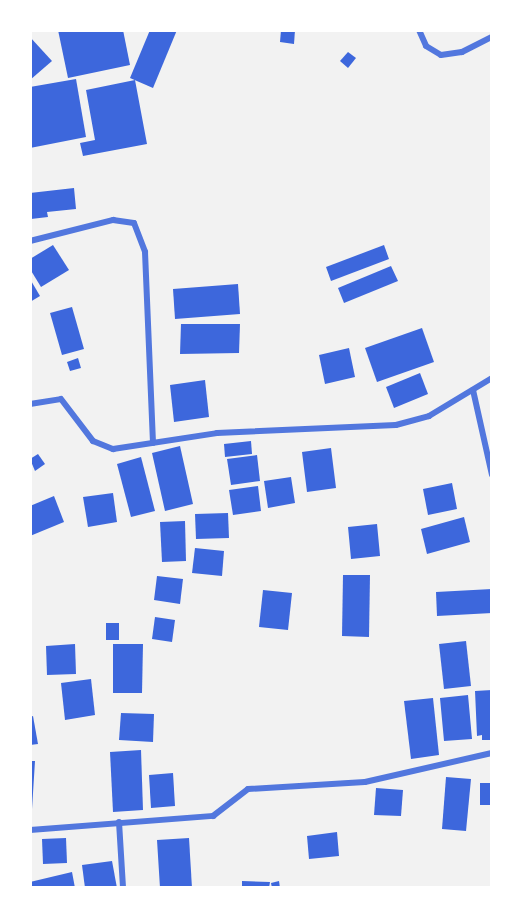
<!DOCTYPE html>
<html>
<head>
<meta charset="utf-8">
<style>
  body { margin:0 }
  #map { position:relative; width:522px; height:918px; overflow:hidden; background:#f2f2f2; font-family:"Space Grotesk",sans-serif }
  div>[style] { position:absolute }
  .building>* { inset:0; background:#3d67dc }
  .minor>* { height:6px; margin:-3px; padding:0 3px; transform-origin:3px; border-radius:3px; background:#5277de }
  span { translate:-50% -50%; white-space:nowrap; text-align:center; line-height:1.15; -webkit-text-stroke:4.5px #fff; paint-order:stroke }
  .frame { position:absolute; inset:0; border:32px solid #fff; pointer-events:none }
</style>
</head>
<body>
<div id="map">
  <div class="building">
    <i style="clip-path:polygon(58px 30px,123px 30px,130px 65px,68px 78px)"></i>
    <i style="clip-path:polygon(150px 30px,177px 30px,153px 88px,130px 78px)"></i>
    <i style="clip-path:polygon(281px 30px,295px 30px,294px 44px,280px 42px)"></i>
    <i style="clip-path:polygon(30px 37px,52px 61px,30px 80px)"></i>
    <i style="clip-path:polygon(348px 52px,356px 58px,348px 68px,340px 61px)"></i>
    <i style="clip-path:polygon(76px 79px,86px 137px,30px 148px,30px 87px)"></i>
    <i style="clip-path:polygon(135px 80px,147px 144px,83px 156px,80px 143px,95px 140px,86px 90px)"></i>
    <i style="clip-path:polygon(74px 188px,76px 209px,47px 212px,48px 217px,31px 219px,30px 193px)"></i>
    <i style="clip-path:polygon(53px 245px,69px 270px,41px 287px,30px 269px,30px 259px)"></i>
    <i style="clip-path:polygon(384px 245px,389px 259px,331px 281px,326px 267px)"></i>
    <i style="clip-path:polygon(391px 266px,398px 281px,344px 303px,338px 288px)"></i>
    <i style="clip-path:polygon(30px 279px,40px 296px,30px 302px)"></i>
    <i style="clip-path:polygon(238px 284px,240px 314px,175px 319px,173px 289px)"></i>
    <i style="clip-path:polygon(72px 307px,84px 349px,62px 355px,50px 313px)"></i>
    <i style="clip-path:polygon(181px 324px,240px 324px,239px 353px,180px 354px)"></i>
    <i style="clip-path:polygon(422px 328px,434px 362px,377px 382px,365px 348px)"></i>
    <i style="clip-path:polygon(349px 348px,355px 377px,325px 384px,319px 355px)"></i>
    <i style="clip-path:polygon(78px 358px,81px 368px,70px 371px,67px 362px)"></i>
    <i style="clip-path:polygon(420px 373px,428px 394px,394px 408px,386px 387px)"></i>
    <i style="clip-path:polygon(205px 380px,209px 417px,174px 422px,170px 385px)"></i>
    <i style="clip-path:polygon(251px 441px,252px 454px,225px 457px,224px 444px)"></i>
    <i style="clip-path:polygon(180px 446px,193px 504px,165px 511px,152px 453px)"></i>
    <i style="clip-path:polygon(331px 448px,336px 488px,307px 492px,302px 452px)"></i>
    <i style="clip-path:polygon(38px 454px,45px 464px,35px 471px,30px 459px)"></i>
    <i style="clip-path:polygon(257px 455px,260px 481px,231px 485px,227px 459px)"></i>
    <i style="clip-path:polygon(141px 457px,155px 511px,131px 517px,117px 464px)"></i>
    <i style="clip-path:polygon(291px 477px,295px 503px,268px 508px,264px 481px)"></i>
    <i style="clip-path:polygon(452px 483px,457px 509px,428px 515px,423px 489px)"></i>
    <i style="clip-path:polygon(258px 486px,261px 511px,233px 515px,229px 490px)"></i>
    <i style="clip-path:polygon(113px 493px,117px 522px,88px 527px,83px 497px)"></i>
    <i style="clip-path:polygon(54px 496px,64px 522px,30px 536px,30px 506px)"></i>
    <i style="clip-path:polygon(228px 513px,229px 538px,196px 539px,195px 514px)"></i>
    <i style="clip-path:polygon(464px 517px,470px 542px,427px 554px,421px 529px)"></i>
    <i style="clip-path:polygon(185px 521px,186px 561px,162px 562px,160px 522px)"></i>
    <i style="clip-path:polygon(377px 524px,380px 556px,351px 559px,348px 527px)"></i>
    <i style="clip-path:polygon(195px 548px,224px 551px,222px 576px,192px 573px)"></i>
    <i style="clip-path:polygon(343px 575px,370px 575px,369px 637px,342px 636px)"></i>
    <i style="clip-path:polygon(157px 576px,183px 579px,180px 604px,154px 600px)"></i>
    <i style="clip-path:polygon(492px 589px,492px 613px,437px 616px,436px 592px)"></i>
    <i style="clip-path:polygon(263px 590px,292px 593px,288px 630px,259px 627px)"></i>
    <i style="clip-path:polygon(155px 617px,175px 620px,172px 642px,152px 639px)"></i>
    <i style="clip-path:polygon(106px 623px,119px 623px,119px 640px,106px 640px)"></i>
    <i style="clip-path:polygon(466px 641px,471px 686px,444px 689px,439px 644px)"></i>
    <i style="clip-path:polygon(75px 644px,76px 674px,47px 675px,46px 646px)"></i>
    <i style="clip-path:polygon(113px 644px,143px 644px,142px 693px,113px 693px)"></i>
    <i style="clip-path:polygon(91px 679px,95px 715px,65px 720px,61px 683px)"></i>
    <i style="clip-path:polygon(492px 690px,492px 740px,482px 740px,482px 735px,477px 736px,475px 691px)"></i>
    <i style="clip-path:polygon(468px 695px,472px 739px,444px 741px,440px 698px)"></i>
    <i style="clip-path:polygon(433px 698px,439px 755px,411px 759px,404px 701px)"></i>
    <i style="clip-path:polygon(121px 713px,154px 714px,153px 742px,119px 740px)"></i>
    <i style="clip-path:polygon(33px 716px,38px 744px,30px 745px,30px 717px)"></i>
    <i style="clip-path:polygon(141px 750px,143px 810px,113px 812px,110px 752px)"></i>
    <i style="clip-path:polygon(30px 761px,35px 761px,32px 809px,30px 809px)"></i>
    <i style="clip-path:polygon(173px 773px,175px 806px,151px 808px,149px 775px)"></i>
    <i style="clip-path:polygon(446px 777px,471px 779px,466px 831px,442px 829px)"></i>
    <i style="clip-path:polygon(480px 783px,492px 783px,492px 805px,480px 805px)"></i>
    <i style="clip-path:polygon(376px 788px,403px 790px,401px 816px,374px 815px)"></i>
    <i style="clip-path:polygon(337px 832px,339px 856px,309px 859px,307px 836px)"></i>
    <i style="clip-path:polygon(66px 838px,67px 863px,43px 864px,42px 839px)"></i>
    <i style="clip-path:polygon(189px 838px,192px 888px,160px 888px,157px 840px)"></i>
    <i style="clip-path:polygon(112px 861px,117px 888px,85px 888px,82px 865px)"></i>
    <i style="clip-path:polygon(72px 872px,75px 888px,30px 888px,30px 882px)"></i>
    <i style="clip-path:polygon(242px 881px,270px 882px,269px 888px,242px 888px)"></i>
    <i style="clip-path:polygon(279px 881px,280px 888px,272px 888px,271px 883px)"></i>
  </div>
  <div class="minor">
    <i style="left:419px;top:30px;width:17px;rotate:66deg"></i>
    <i style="left:426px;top:46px;width:17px;rotate:31deg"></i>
    <i style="left:441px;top:55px;width:21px;rotate:-8deg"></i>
    <i style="left:462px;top:52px;width:34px;rotate:-27deg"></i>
    <i style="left:30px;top:241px;width:86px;rotate:-14.2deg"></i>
    <i style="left:113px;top:220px;width:21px;rotate:8deg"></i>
    <i style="left:134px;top:223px;width:31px;rotate:69deg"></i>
    <i style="left:145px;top:252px;width:191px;rotate:87.6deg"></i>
    <i style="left:473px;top:390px;width:87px;rotate:77.4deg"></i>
    <i style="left:30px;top:404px;width:31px;rotate:-9deg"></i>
    <i style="left:61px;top:399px;width:53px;rotate:52.7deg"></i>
    <i style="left:93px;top:441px;width:22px;rotate:22deg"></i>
    <i style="left:113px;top:449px;width:105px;rotate:-8.7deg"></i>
    <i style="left:217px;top:433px;width:179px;rotate:-2.6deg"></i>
    <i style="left:396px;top:425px;width:34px;rotate:-15deg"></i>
    <i style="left:429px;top:416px;width:74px;rotate:-31.1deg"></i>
    <i style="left:119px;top:822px;width:66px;rotate:86.5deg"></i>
    <i style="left:30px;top:830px;width:184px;rotate:-4.4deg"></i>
    <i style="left:213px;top:816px;width:44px;rotate:-37.6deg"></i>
    <i style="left:248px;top:789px;width:117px;rotate:-3.4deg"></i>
    <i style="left:365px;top:782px;width:130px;rotate:-12.9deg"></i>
  </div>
  <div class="frame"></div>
</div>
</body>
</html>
